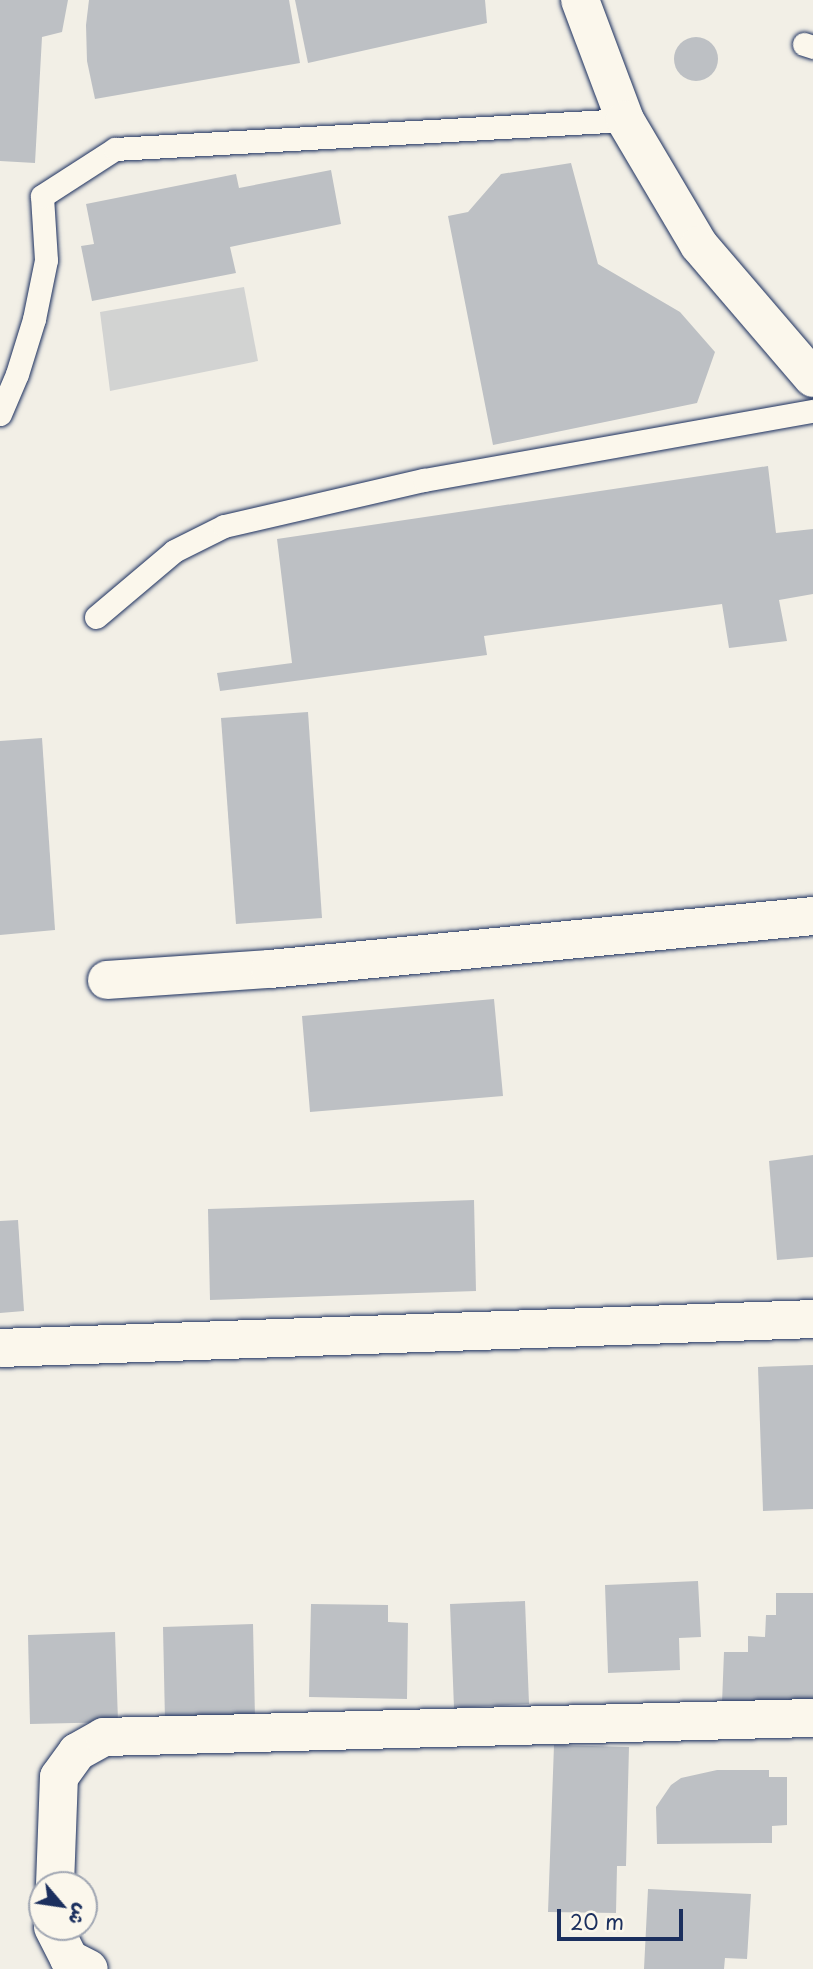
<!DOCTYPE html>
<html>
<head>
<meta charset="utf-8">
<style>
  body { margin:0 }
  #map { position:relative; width:813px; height:1969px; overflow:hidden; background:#f2efe6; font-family:"Playpen Sans","Playpen Sans Arabic",sans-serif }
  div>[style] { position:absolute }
  .green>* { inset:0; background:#d2d3d2 }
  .building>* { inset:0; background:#bdc0c4 }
  .round { border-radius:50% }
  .roads { filter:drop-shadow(0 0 2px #1b2f5e) drop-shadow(0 0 2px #1b2f5e) }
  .lane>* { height:23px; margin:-11.5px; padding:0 11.5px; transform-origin:11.5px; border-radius:11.5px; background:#fbf7ec }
  .street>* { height:38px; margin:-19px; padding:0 19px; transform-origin:19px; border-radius:19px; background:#fbf7ec }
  span { translate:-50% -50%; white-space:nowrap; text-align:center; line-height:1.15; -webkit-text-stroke:5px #fbf7ec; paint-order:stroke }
  .north { position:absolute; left:28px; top:1871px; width:70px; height:70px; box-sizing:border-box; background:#fbf7ec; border:2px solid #a1a7b3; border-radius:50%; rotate:119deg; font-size:19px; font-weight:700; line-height:28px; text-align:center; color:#1b2f5e }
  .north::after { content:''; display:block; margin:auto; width:24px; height:32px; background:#1b2f5e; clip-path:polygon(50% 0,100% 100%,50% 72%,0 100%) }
  .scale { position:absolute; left:557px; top:1909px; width:126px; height:32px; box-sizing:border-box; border:4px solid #1b2f5e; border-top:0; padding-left:9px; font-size:21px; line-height:24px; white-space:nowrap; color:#1b2f5e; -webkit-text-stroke:5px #fbf7ec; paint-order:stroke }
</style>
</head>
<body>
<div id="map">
  <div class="green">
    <i style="clip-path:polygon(244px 287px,258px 361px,110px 391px,100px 312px)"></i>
  </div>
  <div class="building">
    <i style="clip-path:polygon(0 0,68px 0,62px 32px,42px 37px,35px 163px,0 161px)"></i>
    <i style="clip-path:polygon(89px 0,289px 0,300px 63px,95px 99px,87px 61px,86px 25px)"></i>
    <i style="clip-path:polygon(295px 0,485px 0,487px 23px,308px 63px)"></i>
    <i class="round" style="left:674px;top:37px;width:44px;height:44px"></i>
    <i style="clip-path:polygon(571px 163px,598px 264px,680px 312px,715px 352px,697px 403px,493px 445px,448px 216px,468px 212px,501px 174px)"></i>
    <i style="clip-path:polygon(331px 170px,341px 224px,230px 247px,236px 273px,92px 301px,81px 246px,94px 244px,86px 204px,236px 174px,239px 188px)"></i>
    <i style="clip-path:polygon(768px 466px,776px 533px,813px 529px,813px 594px,779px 600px,787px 641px,729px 648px,722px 604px,484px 636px,487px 655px,220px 691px,217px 673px,292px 663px,277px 539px)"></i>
    <i style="clip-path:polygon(308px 712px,322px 918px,236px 924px,221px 718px)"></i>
    <i style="clip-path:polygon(42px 738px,55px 930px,0 935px,0 741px)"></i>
    <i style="clip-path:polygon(494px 999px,503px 1096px,310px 1112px,302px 1016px)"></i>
    <i style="clip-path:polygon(813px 1155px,813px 1257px,777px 1260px,769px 1161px)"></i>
    <i style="clip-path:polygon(474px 1200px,476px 1291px,210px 1300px,208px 1209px)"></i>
    <i style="clip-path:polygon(18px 1220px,24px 1311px,0 1313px,0 1221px)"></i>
    <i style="clip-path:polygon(813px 1365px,813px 1509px,763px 1511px,758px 1367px)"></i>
    <i style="clip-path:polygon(698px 1581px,701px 1637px,679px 1638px,680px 1670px,608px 1673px,605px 1585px)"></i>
    <i style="clip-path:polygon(776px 1593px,813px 1593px,813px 1704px,722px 1703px,724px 1652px,748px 1652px,748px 1636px,765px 1637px,766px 1615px,776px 1615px)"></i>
    <i style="clip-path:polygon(525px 1601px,529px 1704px,454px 1708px,450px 1604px)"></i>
    <i style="clip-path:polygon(311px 1604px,388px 1605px,388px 1622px,408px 1623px,407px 1699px,309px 1697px)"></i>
    <i style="clip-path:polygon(253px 1624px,255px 1719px,165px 1721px,163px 1627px)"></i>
    <i style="clip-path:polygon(115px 1632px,118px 1722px,30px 1724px,28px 1635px)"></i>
    <i style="clip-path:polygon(554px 1745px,629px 1747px,626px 1866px,617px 1866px,616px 1913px,548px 1912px)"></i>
    <i style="clip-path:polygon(717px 1770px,769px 1770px,769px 1777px,787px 1777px,787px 1825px,772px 1826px,772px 1843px,657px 1844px,656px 1807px,671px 1785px,681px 1778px)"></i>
    <i style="clip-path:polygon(648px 1889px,751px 1894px,747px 1959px,725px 1958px,724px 1969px,644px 1969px)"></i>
  </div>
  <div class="roads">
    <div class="lane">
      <i style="left:804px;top:44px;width:9px;rotate:18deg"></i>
      <i style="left:0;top:414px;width:43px;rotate:-67deg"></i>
      <i style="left:17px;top:374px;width:58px;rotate:-72.8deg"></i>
      <i style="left:34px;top:319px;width:60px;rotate:-78.5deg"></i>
      <i style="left:46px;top:260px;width:64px;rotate:-93.6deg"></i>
      <i style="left:42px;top:196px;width:87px;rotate:-32.8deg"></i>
      <i style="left:115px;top:149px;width:511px;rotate:-3.25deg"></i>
      <i style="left:96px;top:617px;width:102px;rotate:-40.2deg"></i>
      <i style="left:174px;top:551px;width:56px;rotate:-26.6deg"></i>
      <i style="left:224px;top:526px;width:205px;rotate:-13deg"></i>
      <i style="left:424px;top:480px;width:395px;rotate:-10.1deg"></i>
    </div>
    <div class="street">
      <i style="left:580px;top:0;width:128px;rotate:69.4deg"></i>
      <i style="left:625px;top:120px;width:145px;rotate:59.4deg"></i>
      <i style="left:699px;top:245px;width:175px;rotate:49.4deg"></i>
      <i style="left:107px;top:980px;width:163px;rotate:-3.9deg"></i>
      <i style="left:270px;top:969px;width:546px;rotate:-5.57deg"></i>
      <i style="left:0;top:1348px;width:814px;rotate:-2.04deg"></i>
      <i style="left:55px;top:1885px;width:108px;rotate:-87.9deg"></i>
      <i style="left:59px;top:1777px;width:31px;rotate:-54deg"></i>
      <i style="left:77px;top:1752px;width:31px;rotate:-29deg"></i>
      <i style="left:104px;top:1737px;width:709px;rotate:-1.54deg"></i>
      <i style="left:53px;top:1927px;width:36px;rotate:63deg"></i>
      <i style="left:69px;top:1959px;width:22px;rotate:27deg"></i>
    </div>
  </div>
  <div class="north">ش</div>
  <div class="scale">20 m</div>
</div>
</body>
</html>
